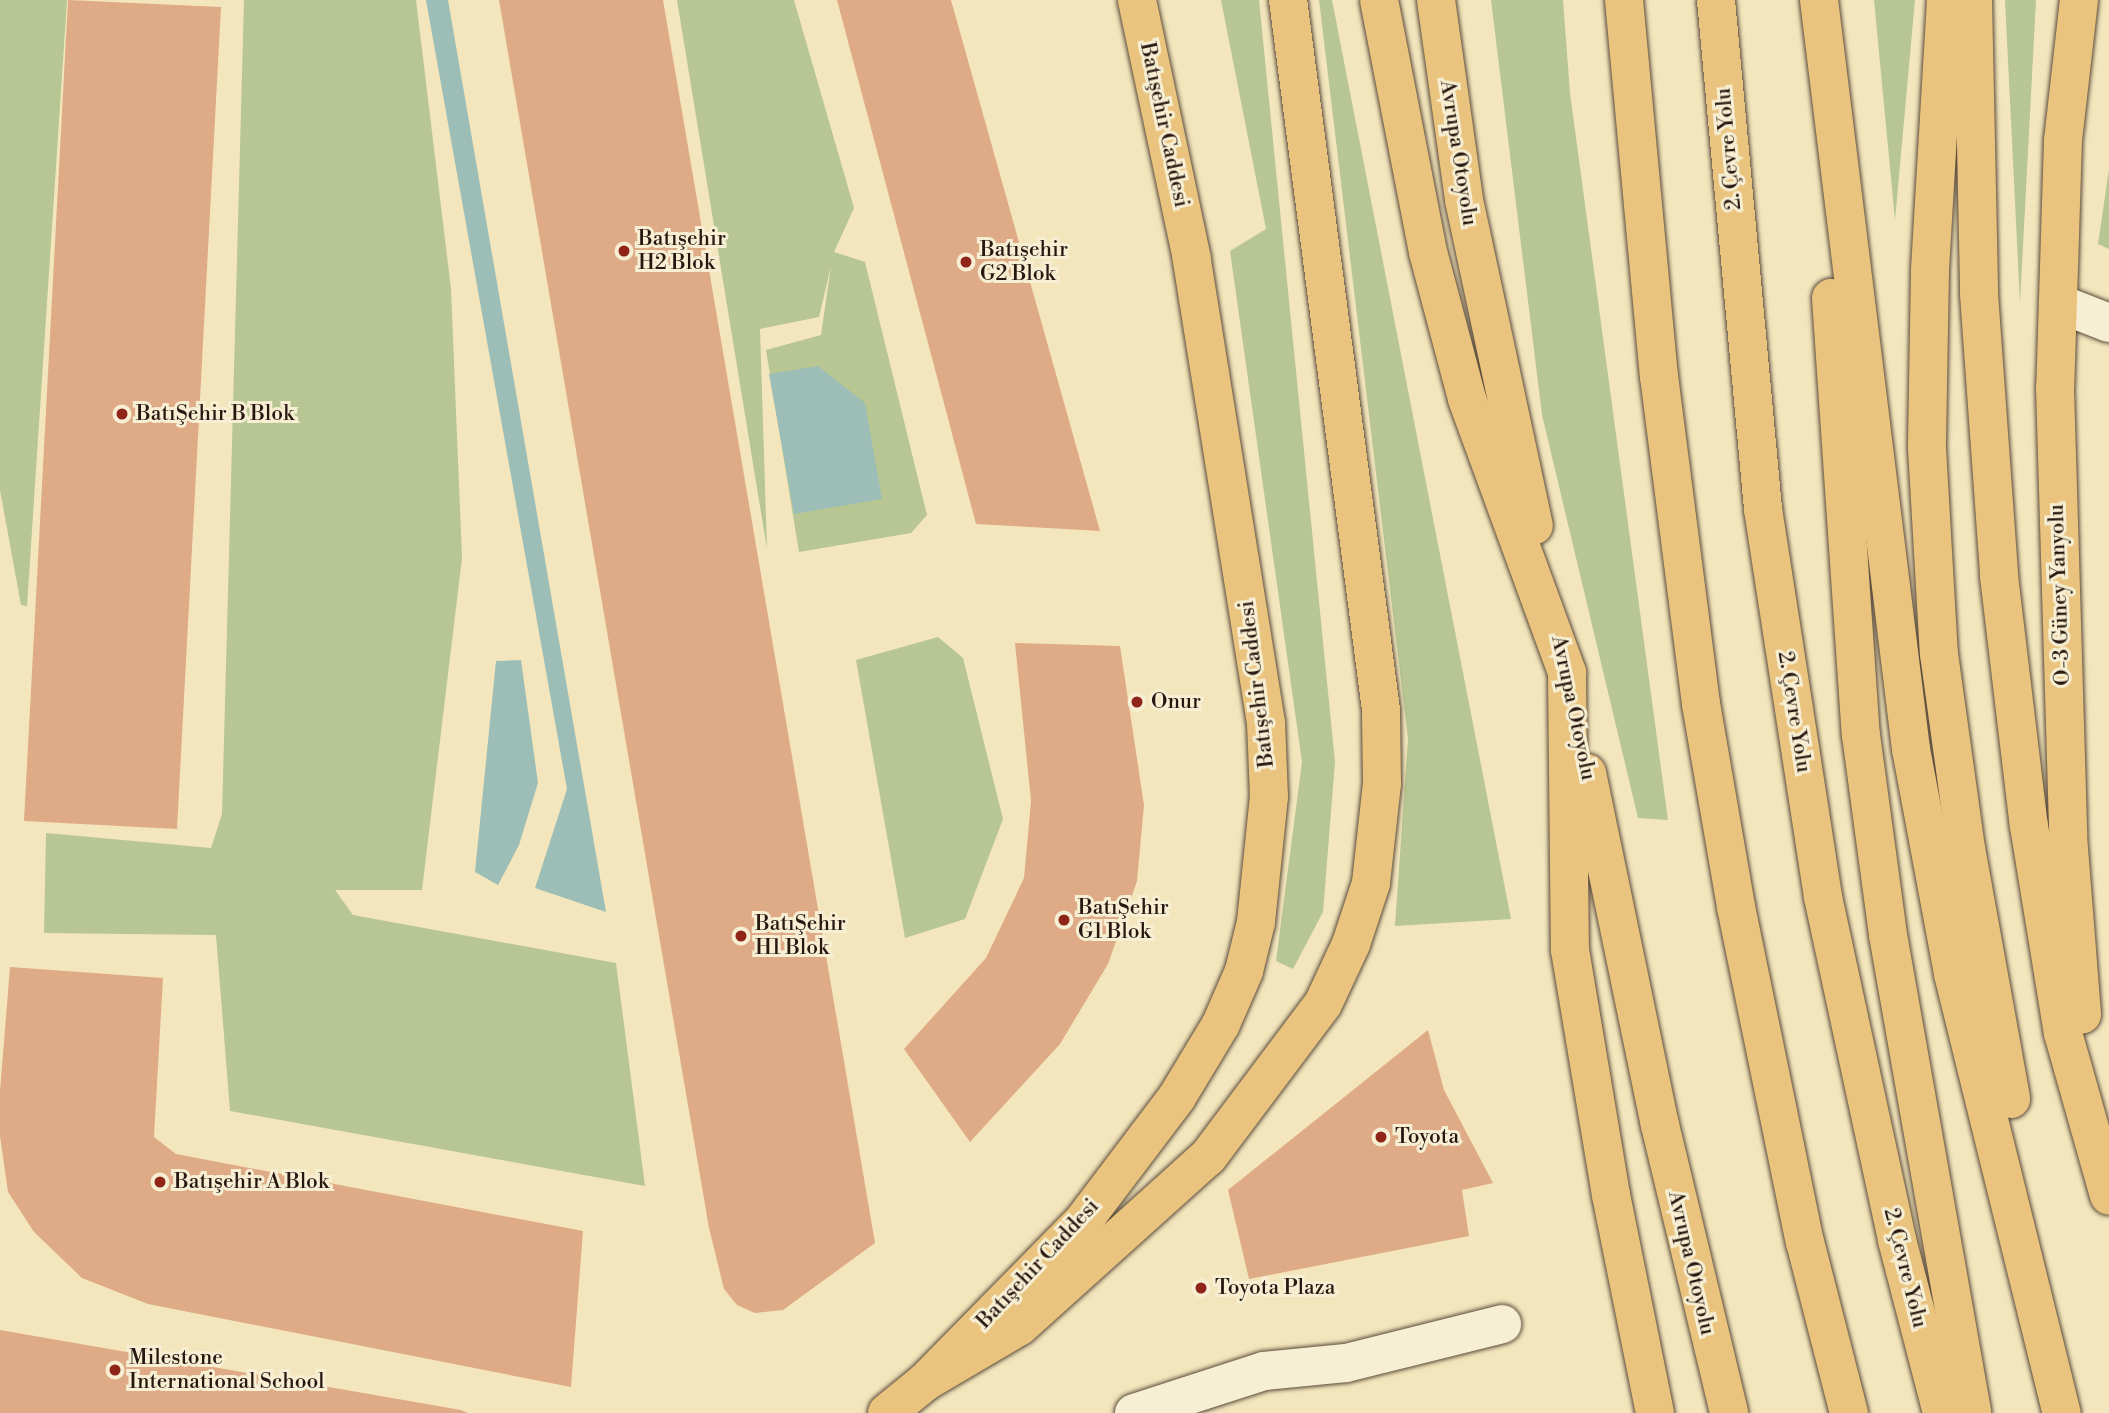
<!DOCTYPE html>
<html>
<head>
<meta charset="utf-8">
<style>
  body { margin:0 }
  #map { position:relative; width:2109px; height:1413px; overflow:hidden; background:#f3e6bc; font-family:"Libre Bodoni",serif }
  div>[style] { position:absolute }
  .green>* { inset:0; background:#b7c693 }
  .water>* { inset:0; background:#9dbeb7 }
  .building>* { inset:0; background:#dfab86 }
  .roads { filter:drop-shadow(0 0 2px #5a4b3b) drop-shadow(0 0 2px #5a4b3b) }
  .minor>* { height:38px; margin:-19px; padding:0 19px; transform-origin:19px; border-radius:19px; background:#f7efd3 }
  .major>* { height:38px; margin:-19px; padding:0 19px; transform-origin:19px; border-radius:19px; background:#eac37e }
  .highway>* { height:38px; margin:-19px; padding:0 19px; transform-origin:19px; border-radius:19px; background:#eac37e }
  .dots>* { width:19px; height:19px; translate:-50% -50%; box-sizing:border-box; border:4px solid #f7efd3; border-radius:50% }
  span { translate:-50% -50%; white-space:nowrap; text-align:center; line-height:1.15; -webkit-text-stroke:6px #f7efd3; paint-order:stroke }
  .street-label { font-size:21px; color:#271710 }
  .poi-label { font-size:21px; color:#271710 }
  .left { translate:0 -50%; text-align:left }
</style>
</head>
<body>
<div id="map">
  <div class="green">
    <i style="clip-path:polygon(0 0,67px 0,27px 606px,21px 605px,0 490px)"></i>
    <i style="clip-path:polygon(244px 0,416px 0,451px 289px,462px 558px,422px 890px,335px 890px,353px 915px,616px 963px,645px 1186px,230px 1111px,216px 935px,44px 933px,46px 833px,211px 848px,222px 814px)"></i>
    <i style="clip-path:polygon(677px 0,794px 0,854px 208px,834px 252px,865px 262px,927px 515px,911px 533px,799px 552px,766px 350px,821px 335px,831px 266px,819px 317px,760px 329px,767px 549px)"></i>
    <i style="clip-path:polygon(1221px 0,1259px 0,1335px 762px,1323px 912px,1293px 969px,1276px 961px,1302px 762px,1230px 251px,1266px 229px)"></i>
    <i style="clip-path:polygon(1319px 0,1332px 0,1511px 919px,1395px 926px,1408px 739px)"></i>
    <i style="clip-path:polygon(1491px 0,1563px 0,1570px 93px,1668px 820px,1638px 818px,1542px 415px)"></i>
    <i style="clip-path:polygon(1874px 0,1915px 0,1895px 220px)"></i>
    <i style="clip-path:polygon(2005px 0,2036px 0,2020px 303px)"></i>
    <i style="clip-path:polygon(2109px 169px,2109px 249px,2098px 244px)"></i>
    <i style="clip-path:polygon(938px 637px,963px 658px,1003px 819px,965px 919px,905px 938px,856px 660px)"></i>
  </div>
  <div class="water">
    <i style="clip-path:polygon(426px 0,448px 0,606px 912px,535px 888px,567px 789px)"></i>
    <i style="clip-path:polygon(818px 366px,865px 403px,882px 499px,794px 514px,769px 374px)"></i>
    <i style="clip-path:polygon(521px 660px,538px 783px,519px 845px,498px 885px,475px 872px,496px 661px)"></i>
  </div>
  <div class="building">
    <i style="clip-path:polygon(68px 0,221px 7px,177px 829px,24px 821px)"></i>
    <i style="clip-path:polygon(499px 0,663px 0,875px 1243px,783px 1310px,755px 1313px,737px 1305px,724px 1289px,709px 1228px)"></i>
    <i style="clip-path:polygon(837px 0,951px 0,1100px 531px,976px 524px)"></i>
    <i style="clip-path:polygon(1015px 643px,1120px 646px,1144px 805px,1137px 881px,1108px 964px,1060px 1044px,970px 1142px,904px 1049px,986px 958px,1024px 878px,1031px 801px)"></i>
    <i style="clip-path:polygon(10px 967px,163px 978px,154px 1137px,176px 1154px,583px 1231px,571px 1387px,148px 1304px,82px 1278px,34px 1232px,8px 1192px,0 1136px,0 1091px)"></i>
    <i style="clip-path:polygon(1428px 1030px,1444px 1090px,1493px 1183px,1462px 1190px,1469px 1236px,1249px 1279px,1228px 1190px)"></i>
    <i style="clip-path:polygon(0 1330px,461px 1410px,468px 1413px,0 1413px)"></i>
  </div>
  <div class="roads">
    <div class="minor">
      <i style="left:2058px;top:303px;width:55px;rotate:21.4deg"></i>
      <i style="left:1134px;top:1413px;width:137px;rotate:-17.9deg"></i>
      <i style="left:1264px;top:1371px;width:82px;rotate:-5.6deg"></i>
      <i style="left:1346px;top:1363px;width:161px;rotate:-14deg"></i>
    </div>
    <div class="major">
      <i style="left:887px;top:1413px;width:49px;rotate:-39.2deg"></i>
      <i style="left:925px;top:1382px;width:227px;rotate:-45.5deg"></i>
      <i style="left:1084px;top:1220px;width:154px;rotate:-52.9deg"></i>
      <i style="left:1177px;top:1097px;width:85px;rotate:-58.9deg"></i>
      <i style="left:1221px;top:1024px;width:58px;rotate:-66.5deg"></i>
      <i style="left:1244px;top:971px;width:50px;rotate:-76.2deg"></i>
      <i style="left:1256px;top:922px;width:126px;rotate:-84.1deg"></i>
      <i style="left:1269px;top:797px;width:74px;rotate:-92.3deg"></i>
      <i style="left:1266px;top:723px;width:470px;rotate:-99.1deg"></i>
      <i style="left:1192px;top:259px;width:265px;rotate:-102deg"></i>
    </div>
    <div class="highway">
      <i style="left:1379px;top:0;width:257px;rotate:79deg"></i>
      <i style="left:1428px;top:252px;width:152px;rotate:75.1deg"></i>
      <i style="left:1467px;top:399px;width:292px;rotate:69.9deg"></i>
      <i style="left:1567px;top:673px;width:277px;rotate:89.4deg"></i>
      <i style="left:1570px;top:950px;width:248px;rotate:80.5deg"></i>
      <i style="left:1611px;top:1195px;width:222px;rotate:78.6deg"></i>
      <i style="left:1436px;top:0;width:202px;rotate:82deg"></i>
      <i style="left:1464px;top:200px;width:333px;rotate:77.9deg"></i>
      <i style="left:1624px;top:0;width:378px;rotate:84.7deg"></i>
      <i style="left:1659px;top:376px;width:331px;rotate:82.7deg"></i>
      <i style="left:1701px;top:704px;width:206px;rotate:80.2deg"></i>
      <i style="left:1736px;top:907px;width:342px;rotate:78.4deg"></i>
      <i style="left:1805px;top:1242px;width:177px;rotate:75.6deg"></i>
      <i style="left:1716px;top:0;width:511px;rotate:84.72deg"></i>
      <i style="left:1763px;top:509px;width:393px;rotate:81.2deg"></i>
      <i style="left:1823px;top:897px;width:351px;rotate:77.8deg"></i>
      <i style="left:1897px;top:1240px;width:179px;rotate:75.4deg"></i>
      <i style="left:1819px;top:0;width:755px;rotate:83deg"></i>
      <i style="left:1911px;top:749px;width:229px;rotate:79.4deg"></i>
      <i style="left:1953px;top:974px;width:452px;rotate:76.1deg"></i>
      <i style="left:1946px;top:0;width:271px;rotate:93.4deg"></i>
      <i style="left:1930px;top:271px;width:177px;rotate:91deg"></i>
      <i style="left:1927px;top:448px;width:206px;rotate:86.7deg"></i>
      <i style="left:1939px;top:654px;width:196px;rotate:82.1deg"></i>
      <i style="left:1966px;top:848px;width:255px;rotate:79.8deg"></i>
      <i style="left:1973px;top:0;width:294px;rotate:88.8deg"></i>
      <i style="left:1979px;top:294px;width:283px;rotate:85.9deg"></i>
      <i style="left:1999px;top:576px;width:252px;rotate:83.2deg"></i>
      <i style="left:2029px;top:826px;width:210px;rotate:80.7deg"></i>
      <i style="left:2063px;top:1033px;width:169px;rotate:74.2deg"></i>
      <i style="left:2079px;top:0;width:141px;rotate:96.5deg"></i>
      <i style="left:2063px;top:140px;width:248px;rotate:91.8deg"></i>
      <i style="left:2055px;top:388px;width:448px;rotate:88.3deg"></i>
      <i style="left:2068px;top:836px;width:179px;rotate:85.5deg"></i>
      <i style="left:1831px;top:298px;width:438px;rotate:86.1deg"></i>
      <i style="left:1861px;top:735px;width:202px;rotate:82.3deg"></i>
      <i style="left:1888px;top:935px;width:485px;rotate:80deg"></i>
      <i style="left:1587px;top:773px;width:359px;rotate:78.3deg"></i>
      <i style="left:1660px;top:1125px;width:296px;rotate:76.5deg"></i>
      <i style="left:925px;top:1382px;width:110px;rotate:-30.5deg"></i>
      <i style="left:1020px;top:1326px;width:253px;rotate:-42deg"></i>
      <i style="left:1208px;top:1157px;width:191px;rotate:-53.1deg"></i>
      <i style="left:1323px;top:1004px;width:66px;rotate:-65deg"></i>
      <i style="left:1351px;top:944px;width:64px;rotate:-71.8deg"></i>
      <i style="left:1371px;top:883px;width:100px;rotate:-83.7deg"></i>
      <i style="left:1382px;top:784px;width:74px;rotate:-90.8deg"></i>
      <i style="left:1381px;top:710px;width:716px;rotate:-97.46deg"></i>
    </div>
  </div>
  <div class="dots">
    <i style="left:624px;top:251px;background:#8f2418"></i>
    <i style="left:966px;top:262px;background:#8f2418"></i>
    <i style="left:122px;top:414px;background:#8f2418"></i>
    <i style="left:1137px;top:702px;background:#8f2418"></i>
    <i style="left:1064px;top:920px;background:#8f2418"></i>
    <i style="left:741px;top:936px;background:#8f2418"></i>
    <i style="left:1381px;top:1137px;background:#8f2418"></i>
    <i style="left:160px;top:1182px;background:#8f2418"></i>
    <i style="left:1201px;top:1288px;background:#8f2418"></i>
    <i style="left:115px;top:1370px;background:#8f2418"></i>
  </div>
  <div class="street-label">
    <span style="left:1164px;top:125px;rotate:78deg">Batışehir Caddesi</span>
    <span style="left:1729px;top:149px;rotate:-95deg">2. Çevre Yolu</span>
    <span style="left:1458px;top:153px;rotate:81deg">Avrupa Otoyolu</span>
    <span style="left:2060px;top:595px;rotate:-92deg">O-3 Güney Yanyolu</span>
    <span style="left:1257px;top:684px;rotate:-97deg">Batışehir Caddesi</span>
    <span style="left:1573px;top:708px;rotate:78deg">Avrupa Otoyolu</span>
    <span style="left:1794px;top:712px;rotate:81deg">2. Çevre Yolu</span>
    <span style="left:1691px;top:1263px;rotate:77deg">Avrupa Otoyolu</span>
    <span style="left:1038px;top:1264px;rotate:-47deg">Batışehir Caddesi</span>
    <span style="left:1905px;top:1268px;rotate:76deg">2. Çevre Yolu</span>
  </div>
  <div class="poi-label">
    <span class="left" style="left:638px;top:251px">Batışehir<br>H2 Blok</span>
    <span class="left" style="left:980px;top:262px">Batışehir<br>G2 Blok</span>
    <span class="left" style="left:136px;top:414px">BatıŞehir B Blok</span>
    <span class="left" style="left:1151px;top:702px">Onur</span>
    <span class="left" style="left:1078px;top:920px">BatıŞehir<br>G1 Blok</span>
    <span class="left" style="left:755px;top:936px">BatıŞehir<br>H1 Blok</span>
    <span class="left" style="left:1395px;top:1137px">Toyota</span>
    <span class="left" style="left:174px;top:1182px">Batışehir A Blok</span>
    <span class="left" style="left:1215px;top:1288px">Toyota Plaza</span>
    <span class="left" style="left:129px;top:1370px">Milestone<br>International School</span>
  </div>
</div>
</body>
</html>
